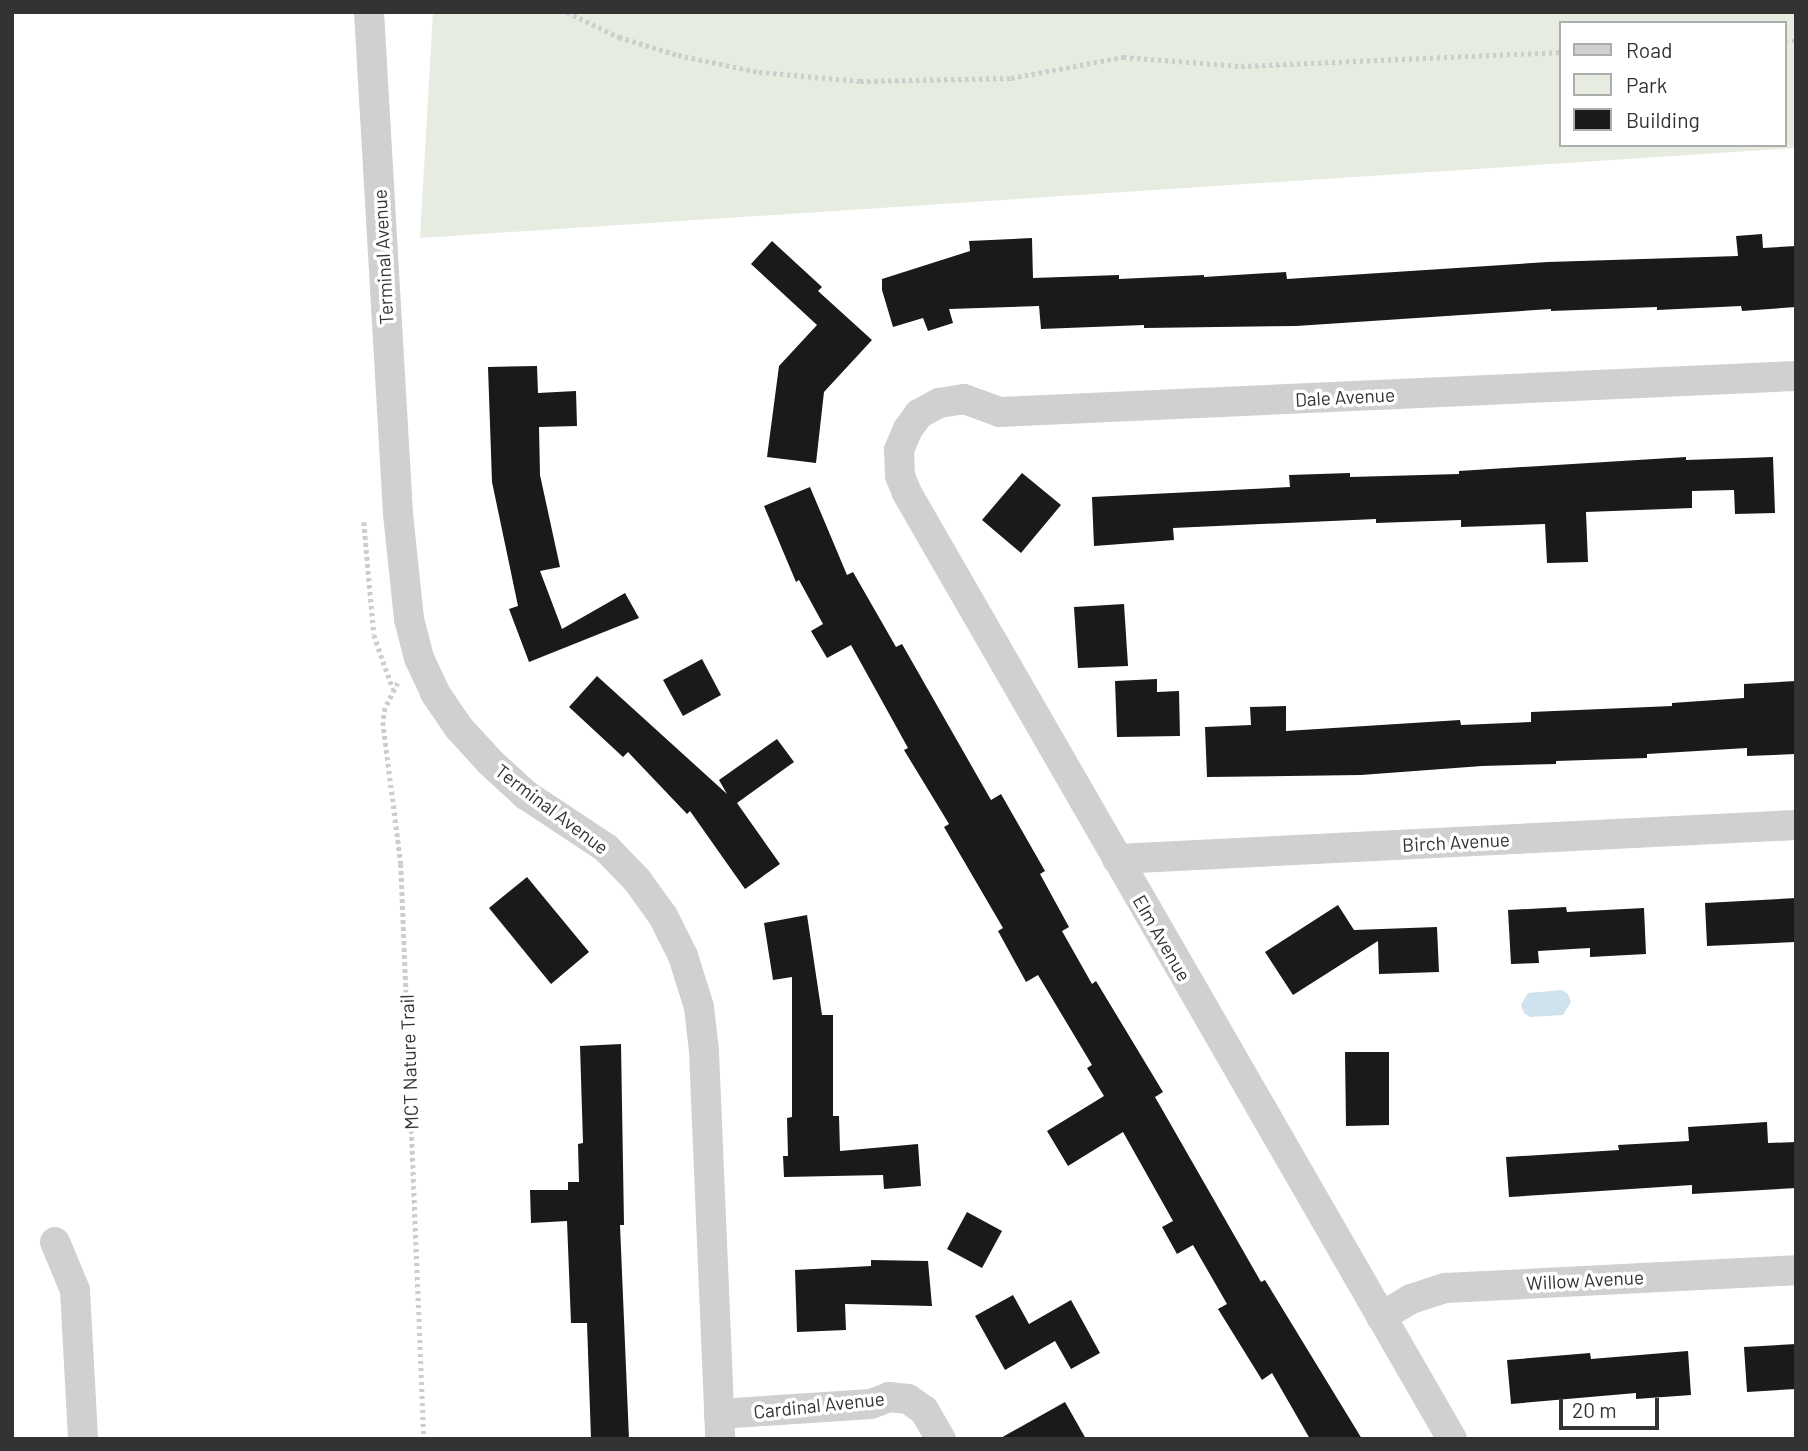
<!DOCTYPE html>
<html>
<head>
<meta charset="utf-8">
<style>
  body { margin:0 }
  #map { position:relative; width:1808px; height:1451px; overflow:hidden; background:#fff; font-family:Barlow,sans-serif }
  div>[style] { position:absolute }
  .green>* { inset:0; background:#e6ecdf }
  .water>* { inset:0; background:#cfe2ee }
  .building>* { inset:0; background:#1a1a1a }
  .path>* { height:4.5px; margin-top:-2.25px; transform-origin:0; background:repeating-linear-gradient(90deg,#cdcdcd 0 3.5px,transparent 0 7px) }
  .minor>* { height:30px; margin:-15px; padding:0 15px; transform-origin:15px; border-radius:15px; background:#d0d0d0 }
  span { translate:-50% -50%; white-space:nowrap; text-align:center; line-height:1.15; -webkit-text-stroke:7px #fff; paint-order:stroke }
  .street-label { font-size:19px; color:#333 }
  .frame { position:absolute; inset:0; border:14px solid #333; pointer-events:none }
  .legend { position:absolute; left:1559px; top:21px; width:228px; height:126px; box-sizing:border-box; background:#fff; border:2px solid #adadad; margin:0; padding:9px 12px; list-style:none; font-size:21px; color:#333 }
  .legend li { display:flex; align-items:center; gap:14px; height:35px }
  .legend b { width:35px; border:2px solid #adadad }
  .scale { position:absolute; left:1559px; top:1398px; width:100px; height:32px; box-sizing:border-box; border:4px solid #333; border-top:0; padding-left:9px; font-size:21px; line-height:24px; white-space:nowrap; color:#333; -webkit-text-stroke:5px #fff; paint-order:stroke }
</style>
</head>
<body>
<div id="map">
  <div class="green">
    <i style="clip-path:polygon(evenodd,433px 12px,1796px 12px,1796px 148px,420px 238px,433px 12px,1561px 23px,1785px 23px,1785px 145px,1561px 145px,1561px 23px)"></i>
  </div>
  <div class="water">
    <i style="clip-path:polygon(1562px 990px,1568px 994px,1571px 1002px,1563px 1015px,1530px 1017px,1524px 1013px,1521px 1005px,1528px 993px)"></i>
  </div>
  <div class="building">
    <i style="clip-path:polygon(1762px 234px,1763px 248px,1796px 246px,1796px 307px,1742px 311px,1741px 306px,1657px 310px,1657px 307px,1551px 311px,1551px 309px,1296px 326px,1144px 328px,1144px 325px,1041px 329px,1039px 306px,949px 309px,953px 323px,928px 331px,923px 318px,893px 327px,882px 290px,882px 279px,970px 251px,969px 241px,1032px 238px,1033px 278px,1119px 275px,1119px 279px,1204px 275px,1204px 277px,1286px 272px,1287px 279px,1548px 262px,1738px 256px,1736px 236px)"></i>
    <i style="clip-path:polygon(772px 241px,822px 287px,818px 291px,872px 340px,824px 392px,816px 463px,767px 457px,779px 366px,817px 325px,751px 264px)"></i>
    <i style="clip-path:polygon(537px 366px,538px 393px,576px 391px,577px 426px,539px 427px,540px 475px,560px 567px,540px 571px,562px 629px,625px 593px,639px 618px,529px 662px,509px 609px,518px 606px,492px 482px,488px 367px)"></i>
    <i style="clip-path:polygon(1686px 457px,1686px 460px,1773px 457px,1775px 513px,1735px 514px,1734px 490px,1692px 491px,1692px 508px,1586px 512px,1588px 562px,1547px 563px,1545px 524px,1461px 527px,1461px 520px,1376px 523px,1376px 519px,1173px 528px,1174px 540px,1094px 546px,1092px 497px,1290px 487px,1289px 475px,1350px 473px,1350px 477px,1459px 474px,1459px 471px)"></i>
    <i style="clip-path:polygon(1022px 473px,1061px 505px,1021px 553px,982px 520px)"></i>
    <i style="clip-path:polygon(810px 487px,847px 575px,853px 572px,896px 647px,902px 644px,991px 800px,1001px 794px,1045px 871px,1040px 874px,1069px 927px,1062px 931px,1092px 984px,1096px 981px,1163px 1092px,1155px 1097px,1261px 1282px,1265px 1280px,1362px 1439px,1310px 1439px,1272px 1373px,1262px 1380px,1218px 1309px,1227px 1304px,1193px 1245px,1177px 1254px,1162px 1227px,1173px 1221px,1123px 1132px,1068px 1166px,1047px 1131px,1104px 1096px,1087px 1068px,1092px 1065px,1038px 975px,1026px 982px,998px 931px,1003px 928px,944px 827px,949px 824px,904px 750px,908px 748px,851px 645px,827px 658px,811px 631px,823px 624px,799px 580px,796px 582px,764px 506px)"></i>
    <i style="clip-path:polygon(1124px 604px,1128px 666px,1078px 668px,1074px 607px)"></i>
    <i style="clip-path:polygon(702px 659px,721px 695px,683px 716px,663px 680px)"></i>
    <i style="clip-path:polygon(597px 676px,727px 794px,719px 780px,777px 739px,794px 762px,737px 803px,780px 864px,745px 889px,690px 811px,687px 814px,628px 752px,623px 757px,569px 707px)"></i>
    <i style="clip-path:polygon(1157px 679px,1157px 692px,1179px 691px,1180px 736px,1117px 737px,1115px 681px)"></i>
    <i style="clip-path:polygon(1796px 681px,1796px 754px,1747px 756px,1747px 748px,1647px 754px,1647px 758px,1556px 761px,1556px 764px,1482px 766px,1361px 775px,1207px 777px,1205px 727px,1251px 725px,1250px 707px,1286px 706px,1286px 731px,1460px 720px,1461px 725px,1531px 722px,1531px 712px,1672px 706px,1672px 703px,1744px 698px,1744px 684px)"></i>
    <i style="clip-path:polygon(527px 877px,589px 952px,551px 984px,489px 908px)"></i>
    <i style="clip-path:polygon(1796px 898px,1796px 942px,1707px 946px,1705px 903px)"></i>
    <i style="clip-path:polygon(1338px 905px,1354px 930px,1437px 927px,1439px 972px,1379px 974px,1378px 941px,1293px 995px,1265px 952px)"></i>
    <i style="clip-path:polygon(1566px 907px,1567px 912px,1644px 908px,1646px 954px,1590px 957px,1590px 948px,1538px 951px,1539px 963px,1511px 964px,1508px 910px)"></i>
    <i style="clip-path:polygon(807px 915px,822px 1015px,833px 1015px,833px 1116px,839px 1116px,840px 1151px,918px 1144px,921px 1186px,884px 1189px,883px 1175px,784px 1177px,783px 1156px,788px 1156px,787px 1118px,792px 1117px,792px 977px,773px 980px,764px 923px)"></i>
    <i style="clip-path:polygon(621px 1044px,624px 1225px,620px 1225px,629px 1439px,591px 1439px,587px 1323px,571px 1323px,567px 1221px,531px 1223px,530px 1190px,568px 1190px,568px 1182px,579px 1182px,578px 1144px,583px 1143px,580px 1046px)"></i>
    <i style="clip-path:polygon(1345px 1052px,1389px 1052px,1389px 1125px,1346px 1126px)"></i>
    <i style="clip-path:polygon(1767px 1122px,1768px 1143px,1796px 1142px,1796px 1188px,1692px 1194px,1692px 1185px,1509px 1197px,1506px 1157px,1619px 1150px,1618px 1145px,1689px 1141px,1688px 1127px)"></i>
    <i style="clip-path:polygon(967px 1212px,1002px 1231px,982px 1268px,947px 1249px)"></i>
    <i style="clip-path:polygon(871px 1260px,928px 1261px,932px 1306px,845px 1304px,846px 1330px,797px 1332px,795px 1270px,871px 1266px)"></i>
    <i style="clip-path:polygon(1013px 1295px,1029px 1324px,1071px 1300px,1100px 1353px,1071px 1369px,1055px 1341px,1005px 1370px,975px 1316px)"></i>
    <i style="clip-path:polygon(1796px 1344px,1796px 1389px,1747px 1392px,1744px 1347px)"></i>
    <i style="clip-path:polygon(1688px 1351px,1691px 1395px,1636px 1399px,1636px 1393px,1511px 1404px,1507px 1360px,1590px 1353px,1591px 1359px)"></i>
    <i style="clip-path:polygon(1065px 1402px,1086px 1439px,999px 1439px)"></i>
  </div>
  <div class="path">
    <i style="left:567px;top:12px;width:58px;rotate:25.7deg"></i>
    <i style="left:619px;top:37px;width:62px;rotate:17deg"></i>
    <i style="left:678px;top:55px;width:83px;rotate:11.9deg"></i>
    <i style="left:759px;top:72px;width:101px;rotate:5.1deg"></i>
    <i style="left:860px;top:81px;width:151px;rotate:-1.1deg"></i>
    <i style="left:1011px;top:78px;width:114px;rotate:-10.6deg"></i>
    <i style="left:1123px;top:57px;width:118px;rotate:4.4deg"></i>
    <i style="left:1241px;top:66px;width:320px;rotate:-2.5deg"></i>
    <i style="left:1785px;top:41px;width:11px"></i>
    <i style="left:364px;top:522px;width:113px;rotate:84.9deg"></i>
    <i style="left:374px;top:635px;width:57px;rotate:70.6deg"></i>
    <i style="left:398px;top:683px;width:28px;rotate:117deg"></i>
    <i style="left:385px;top:708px;width:14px;rotate:98deg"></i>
    <i style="left:383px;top:722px;width:143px;rotate:82.8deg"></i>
    <i style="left:401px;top:864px;width:575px;rotate:87.71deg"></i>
  </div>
  <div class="minor">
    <i style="left:369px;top:12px;width:503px;rotate:86.69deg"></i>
    <i style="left:398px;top:514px;width:106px;rotate:84deg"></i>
    <i style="left:409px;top:619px;width:40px;rotate:75.6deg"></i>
    <i style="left:419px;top:658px;width:38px;rotate:65deg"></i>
    <i style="left:435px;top:693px;width:42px;rotate:55.6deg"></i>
    <i style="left:459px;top:728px;width:46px;rotate:47.6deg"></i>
    <i style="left:490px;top:762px;width:49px;rotate:42.5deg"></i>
    <i style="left:526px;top:795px;width:96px;rotate:33.5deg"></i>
    <i style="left:606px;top:848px;width:45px;rotate:45.9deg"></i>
    <i style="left:637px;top:880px;width:44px;rotate:54.2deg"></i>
    <i style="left:663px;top:916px;width:45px;rotate:63.4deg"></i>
    <i style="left:683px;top:956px;width:53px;rotate:72.6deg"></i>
    <i style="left:699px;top:1007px;width:44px;rotate:83.5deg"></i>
    <i style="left:704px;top:1051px;width:388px;rotate:87.6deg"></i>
    <i style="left:1117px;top:859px;width:680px;rotate:-2.87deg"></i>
    <i style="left:55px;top:1242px;width:52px;rotate:67.4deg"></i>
    <i style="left:75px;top:1290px;width:149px;rotate:86.9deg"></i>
    <i style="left:1381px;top:1317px;width:35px;rotate:-31deg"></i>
    <i style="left:1411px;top:1299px;width:36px;rotate:-18deg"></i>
    <i style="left:1445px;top:1288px;width:351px;rotate:-2.9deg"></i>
    <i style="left:719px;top:1414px;width:152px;rotate:-3.8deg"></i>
    <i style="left:871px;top:1404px;width:19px;rotate:-21deg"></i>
    <i style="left:889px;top:1397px;width:19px;rotate:6deg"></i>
    <i style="left:908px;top:1399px;width:19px;rotate:35deg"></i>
    <i style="left:924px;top:1410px;width:34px;rotate:60deg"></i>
    <i style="left:1452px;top:1439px;width:1092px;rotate:-119.95deg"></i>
    <i style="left:907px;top:493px;width:18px;rotate:-112deg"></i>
    <i style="left:900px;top:476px;width:26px;rotate:-92deg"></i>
    <i style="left:899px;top:450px;width:23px;rotate:-67deg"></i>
    <i style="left:908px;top:429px;width:19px;rotate:-54deg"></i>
    <i style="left:919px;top:414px;width:23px;rotate:-29deg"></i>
    <i style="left:939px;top:403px;width:25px;rotate:-9deg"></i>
    <i style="left:964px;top:399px;width:37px;rotate:20deg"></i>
    <i style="left:999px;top:412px;width:798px;rotate:-2.59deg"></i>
  </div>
  <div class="street-label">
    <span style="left:383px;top:257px;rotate:-93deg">Terminal Avenue</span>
    <span style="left:1345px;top:397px;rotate:-3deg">Dale Avenue</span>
    <span style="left:552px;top:809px;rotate:37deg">Terminal Avenue</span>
    <span style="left:1456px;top:842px;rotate:-3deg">Birch Avenue</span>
    <span style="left:1162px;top:938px;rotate:60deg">Elm Avenue</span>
    <span style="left:409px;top:1062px;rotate:-92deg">MCT Nature Trail</span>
    <span style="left:1585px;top:1280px;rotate:-3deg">Willow Avenue</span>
    <span style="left:819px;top:1405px;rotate:-6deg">Cardinal Avenue</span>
  </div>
  <div class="frame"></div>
  <ul class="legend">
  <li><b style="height:9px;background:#d0d0d0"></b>Road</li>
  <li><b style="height:19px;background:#e6ecdf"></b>Park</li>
  <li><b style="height:19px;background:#1a1a1a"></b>Building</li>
  </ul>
  <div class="scale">20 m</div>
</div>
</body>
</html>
